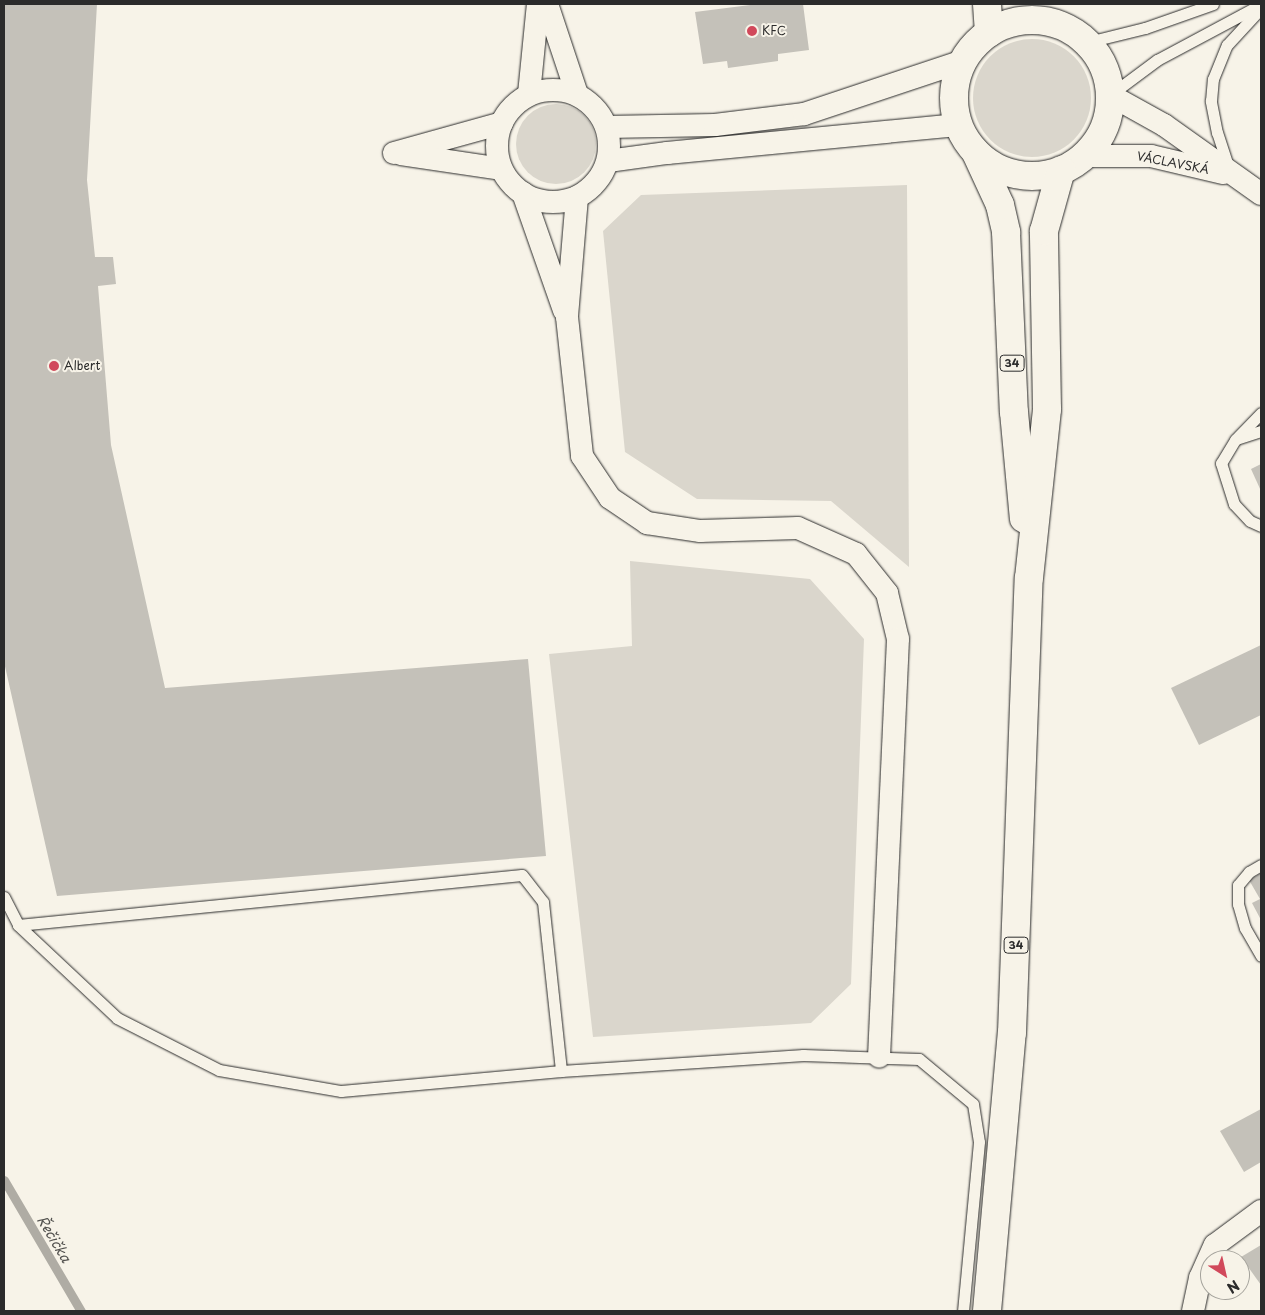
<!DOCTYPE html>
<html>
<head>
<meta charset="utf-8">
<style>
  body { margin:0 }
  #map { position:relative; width:1265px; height:1315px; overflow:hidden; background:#f7f3e8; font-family:"Playpen Sans",sans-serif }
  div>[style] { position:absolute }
  .green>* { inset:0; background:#dad6cc }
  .round { border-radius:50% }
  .stream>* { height:9px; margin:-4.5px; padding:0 4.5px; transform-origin:4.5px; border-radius:4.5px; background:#afaca4 }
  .building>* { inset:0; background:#c4c1b9 }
  .roads { filter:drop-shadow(0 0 1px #2b2b2b) drop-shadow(0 0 1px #2b2b2b) }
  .lane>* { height:11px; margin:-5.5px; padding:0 5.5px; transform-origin:5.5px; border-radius:5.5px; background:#f7f3e8 }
  .street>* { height:22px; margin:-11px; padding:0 11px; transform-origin:11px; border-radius:11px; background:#f7f3e8 }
  .street>.ring { margin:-11px; padding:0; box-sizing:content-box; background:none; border:22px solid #f7f3e8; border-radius:50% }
  .primary>* { height:28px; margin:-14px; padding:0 14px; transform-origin:14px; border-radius:14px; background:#f7f3e8 }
  .primary>.ring { margin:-14px; padding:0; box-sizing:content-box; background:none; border:28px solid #f7f3e8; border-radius:50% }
  .dots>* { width:14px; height:14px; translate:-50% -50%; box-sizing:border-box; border:2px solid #f7f3e8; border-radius:50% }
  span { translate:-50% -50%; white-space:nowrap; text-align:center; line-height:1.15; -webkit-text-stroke:4px #f7f3e8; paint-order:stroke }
  .shield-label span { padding:1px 4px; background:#f7f3e8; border:1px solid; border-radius:4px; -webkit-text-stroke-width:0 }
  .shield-label { font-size:11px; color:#2b2b2b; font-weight:700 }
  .poi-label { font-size:12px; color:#2b2b2b }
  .left { translate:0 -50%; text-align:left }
  .street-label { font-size:12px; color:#2b2b2b }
  .water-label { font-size:14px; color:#53524f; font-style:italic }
  .frame { position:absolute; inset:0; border:5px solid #2b2b2b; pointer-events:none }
  .north { position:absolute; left:1200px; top:1250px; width:50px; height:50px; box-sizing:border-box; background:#f7f3e8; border:1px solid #a5a39c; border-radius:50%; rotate:145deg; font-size:14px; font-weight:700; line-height:20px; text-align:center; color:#2b2b2b }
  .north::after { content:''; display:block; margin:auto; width:18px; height:22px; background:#d1495b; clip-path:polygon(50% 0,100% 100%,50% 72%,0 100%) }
</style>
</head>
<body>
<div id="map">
  <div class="green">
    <i class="round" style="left:973px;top:39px;width:118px;height:118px"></i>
    <i class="round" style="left:516px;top:104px;width:80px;height:80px"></i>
    <i style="clip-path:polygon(907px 185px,909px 567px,831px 501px,697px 499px,625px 452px,603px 231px,641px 195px)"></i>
    <i style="clip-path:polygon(630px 561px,810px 579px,864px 639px,851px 984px,811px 1023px,593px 1037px,549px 654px,632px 646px)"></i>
  </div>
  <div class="stream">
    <i style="left:4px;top:1180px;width:152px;rotate:59.6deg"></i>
  </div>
  <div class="building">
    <i style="clip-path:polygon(4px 4px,97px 4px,87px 180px,95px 257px,113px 257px,116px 284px,98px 286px,111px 445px,165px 688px,528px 659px,546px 856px,57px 896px,4px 662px)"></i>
    <i style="clip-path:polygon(758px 4px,803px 4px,809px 50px,778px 54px,778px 61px,728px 68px,727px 61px,703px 64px,695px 12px)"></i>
    <i style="clip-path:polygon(1261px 464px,1261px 491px,1251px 469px)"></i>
    <i style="clip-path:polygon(1261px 645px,1261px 715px,1199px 745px,1171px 688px)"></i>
    <i style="clip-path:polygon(1261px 873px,1261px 920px,1252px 903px,1260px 899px,1249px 880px)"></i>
    <i style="clip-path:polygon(1261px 1109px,1261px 1162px,1244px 1172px,1220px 1131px)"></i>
    <i style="clip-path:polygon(1261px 1245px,1261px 1285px,1241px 1257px)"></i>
  </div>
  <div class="roads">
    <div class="lane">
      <i style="left:1088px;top:42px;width:59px;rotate:-13.8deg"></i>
      <i style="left:1145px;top:28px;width:72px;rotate:-19.4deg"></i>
      <i style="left:1110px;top:95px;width:59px;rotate:-36.7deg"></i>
      <i style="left:1157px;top:60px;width:117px;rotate:-28.1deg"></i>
      <i style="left:1229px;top:169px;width:38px;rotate:-108deg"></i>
      <i style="left:1217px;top:133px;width:33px;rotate:-101deg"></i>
      <i style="left:1211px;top:101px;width:22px;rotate:-85deg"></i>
      <i style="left:1213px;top:79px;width:37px;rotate:-68deg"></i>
      <i style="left:1227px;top:45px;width:50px;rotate:-47.4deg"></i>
      <i style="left:1261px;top:413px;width:37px;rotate:134deg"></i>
      <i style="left:1235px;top:440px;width:27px;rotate:121deg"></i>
      <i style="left:1221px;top:463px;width:43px;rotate:72.4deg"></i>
      <i style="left:1234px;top:504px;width:23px;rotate:47deg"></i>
      <i style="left:1250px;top:521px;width:12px;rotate:24deg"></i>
      <i style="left:1236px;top:439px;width:26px;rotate:-18deg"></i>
      <i style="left:1261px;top:865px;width:14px;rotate:150deg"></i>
      <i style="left:1249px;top:872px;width:17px;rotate:130deg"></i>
      <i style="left:1238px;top:885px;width:19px;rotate:90deg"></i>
      <i style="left:1238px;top:904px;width:25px;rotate:74deg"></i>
      <i style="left:1245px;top:928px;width:32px;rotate:60deg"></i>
      <i style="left:4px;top:897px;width:31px;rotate:63deg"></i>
      <i style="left:18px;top:925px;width:136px;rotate:43.2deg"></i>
      <i style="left:117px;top:1018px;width:114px;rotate:27deg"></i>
      <i style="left:219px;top:1070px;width:124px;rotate:9.8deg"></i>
      <i style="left:341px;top:1091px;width:221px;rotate:-5.2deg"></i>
      <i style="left:561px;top:1071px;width:243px;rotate:-3.8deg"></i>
      <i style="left:803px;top:1055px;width:116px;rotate:2deg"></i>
      <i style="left:919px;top:1059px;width:70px;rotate:39.8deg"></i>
      <i style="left:973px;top:1104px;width:38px;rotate:81deg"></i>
      <i style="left:979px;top:1142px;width:170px;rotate:95.4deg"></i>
      <i style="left:18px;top:925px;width:506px;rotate:-5.67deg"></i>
      <i style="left:522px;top:875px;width:34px;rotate:52deg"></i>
      <i style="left:543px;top:902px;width:170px;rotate:83.9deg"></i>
    </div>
    <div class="street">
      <i style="left:547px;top:4px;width:95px;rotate:71.6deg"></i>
      <i class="ring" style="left:497px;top:90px;width:90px;height:90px"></i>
      <i style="left:529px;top:94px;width:90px;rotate:-84.3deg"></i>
      <i style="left:1110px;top:95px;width:62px;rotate:29.1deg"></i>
      <i style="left:1164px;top:125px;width:119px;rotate:35.4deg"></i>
      <i style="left:607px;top:127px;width:108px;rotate:-1.1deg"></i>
      <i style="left:715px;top:125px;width:90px;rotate:-7deg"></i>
      <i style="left:804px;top:114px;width:168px;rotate:-18.4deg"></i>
      <i style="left:394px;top:153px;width:112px;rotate:-15.5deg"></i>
      <i style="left:401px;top:154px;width:101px;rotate:8.5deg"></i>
      <i style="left:1084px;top:156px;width:67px"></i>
      <i style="left:1151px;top:156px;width:74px;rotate:13.3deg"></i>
      <i style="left:608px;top:161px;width:60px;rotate:-7.7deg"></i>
      <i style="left:667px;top:153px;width:292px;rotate:-5.5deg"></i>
      <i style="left:523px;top:193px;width:124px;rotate:70.7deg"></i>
      <i style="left:577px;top:197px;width:120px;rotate:94.8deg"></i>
      <i style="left:567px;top:317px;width:140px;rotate:83.8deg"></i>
      <i style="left:582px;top:456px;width:50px;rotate:56.3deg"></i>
      <i style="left:610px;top:498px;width:45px;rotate:34deg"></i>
      <i style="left:647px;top:523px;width:54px;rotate:8.6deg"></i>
      <i style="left:700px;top:531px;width:98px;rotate:-1.8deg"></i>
      <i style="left:798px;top:528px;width:64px;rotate:24.1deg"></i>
      <i style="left:856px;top:554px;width:50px;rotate:51.5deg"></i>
      <i style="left:887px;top:593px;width:47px;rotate:76.6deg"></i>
      <i style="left:898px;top:639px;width:418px;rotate:92.6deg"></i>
      <i style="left:1193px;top:1311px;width:34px;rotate:-78deg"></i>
      <i style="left:1200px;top:1278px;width:36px;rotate:-66deg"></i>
      <i style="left:1215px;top:1245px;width:57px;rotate:-36.5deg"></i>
    </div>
    <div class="primary">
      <i style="left:987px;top:4px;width:29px;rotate:86deg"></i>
      <i class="ring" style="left:954px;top:20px;width:128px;height:128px"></i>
      <i style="left:976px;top:153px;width:57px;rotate:65.2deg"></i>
      <i style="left:1000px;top:205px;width:28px;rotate:77deg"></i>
      <i style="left:1006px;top:232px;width:180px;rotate:87.5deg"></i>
      <i style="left:1014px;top:412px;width:107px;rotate:84.7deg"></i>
      <i style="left:987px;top:1311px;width:279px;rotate:-84.9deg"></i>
      <i style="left:1012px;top:1033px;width:455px;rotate:-87.9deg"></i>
      <i style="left:1029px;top:578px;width:170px;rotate:-83.9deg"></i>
      <i style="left:1047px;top:409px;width:178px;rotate:-91deg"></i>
      <i style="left:1044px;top:231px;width:63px;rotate:-74.4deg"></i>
    </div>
  </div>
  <div class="dots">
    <i style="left:752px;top:31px;background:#d1495b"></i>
    <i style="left:54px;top:366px;background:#d1495b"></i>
  </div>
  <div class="shield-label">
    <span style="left:1012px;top:363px">34</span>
    <span style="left:1016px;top:945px">34</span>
  </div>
  <div class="poi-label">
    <span class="left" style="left:762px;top:31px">KFC</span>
    <span class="left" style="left:64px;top:366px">Albert</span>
  </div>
  <div class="street-label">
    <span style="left:1173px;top:163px;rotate:11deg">VÁCLAVSKÁ</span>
  </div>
  <div class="water-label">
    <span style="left:54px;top:1239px;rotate:59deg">Řečička</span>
  </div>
  <div class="frame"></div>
  <div class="north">N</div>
</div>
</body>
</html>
